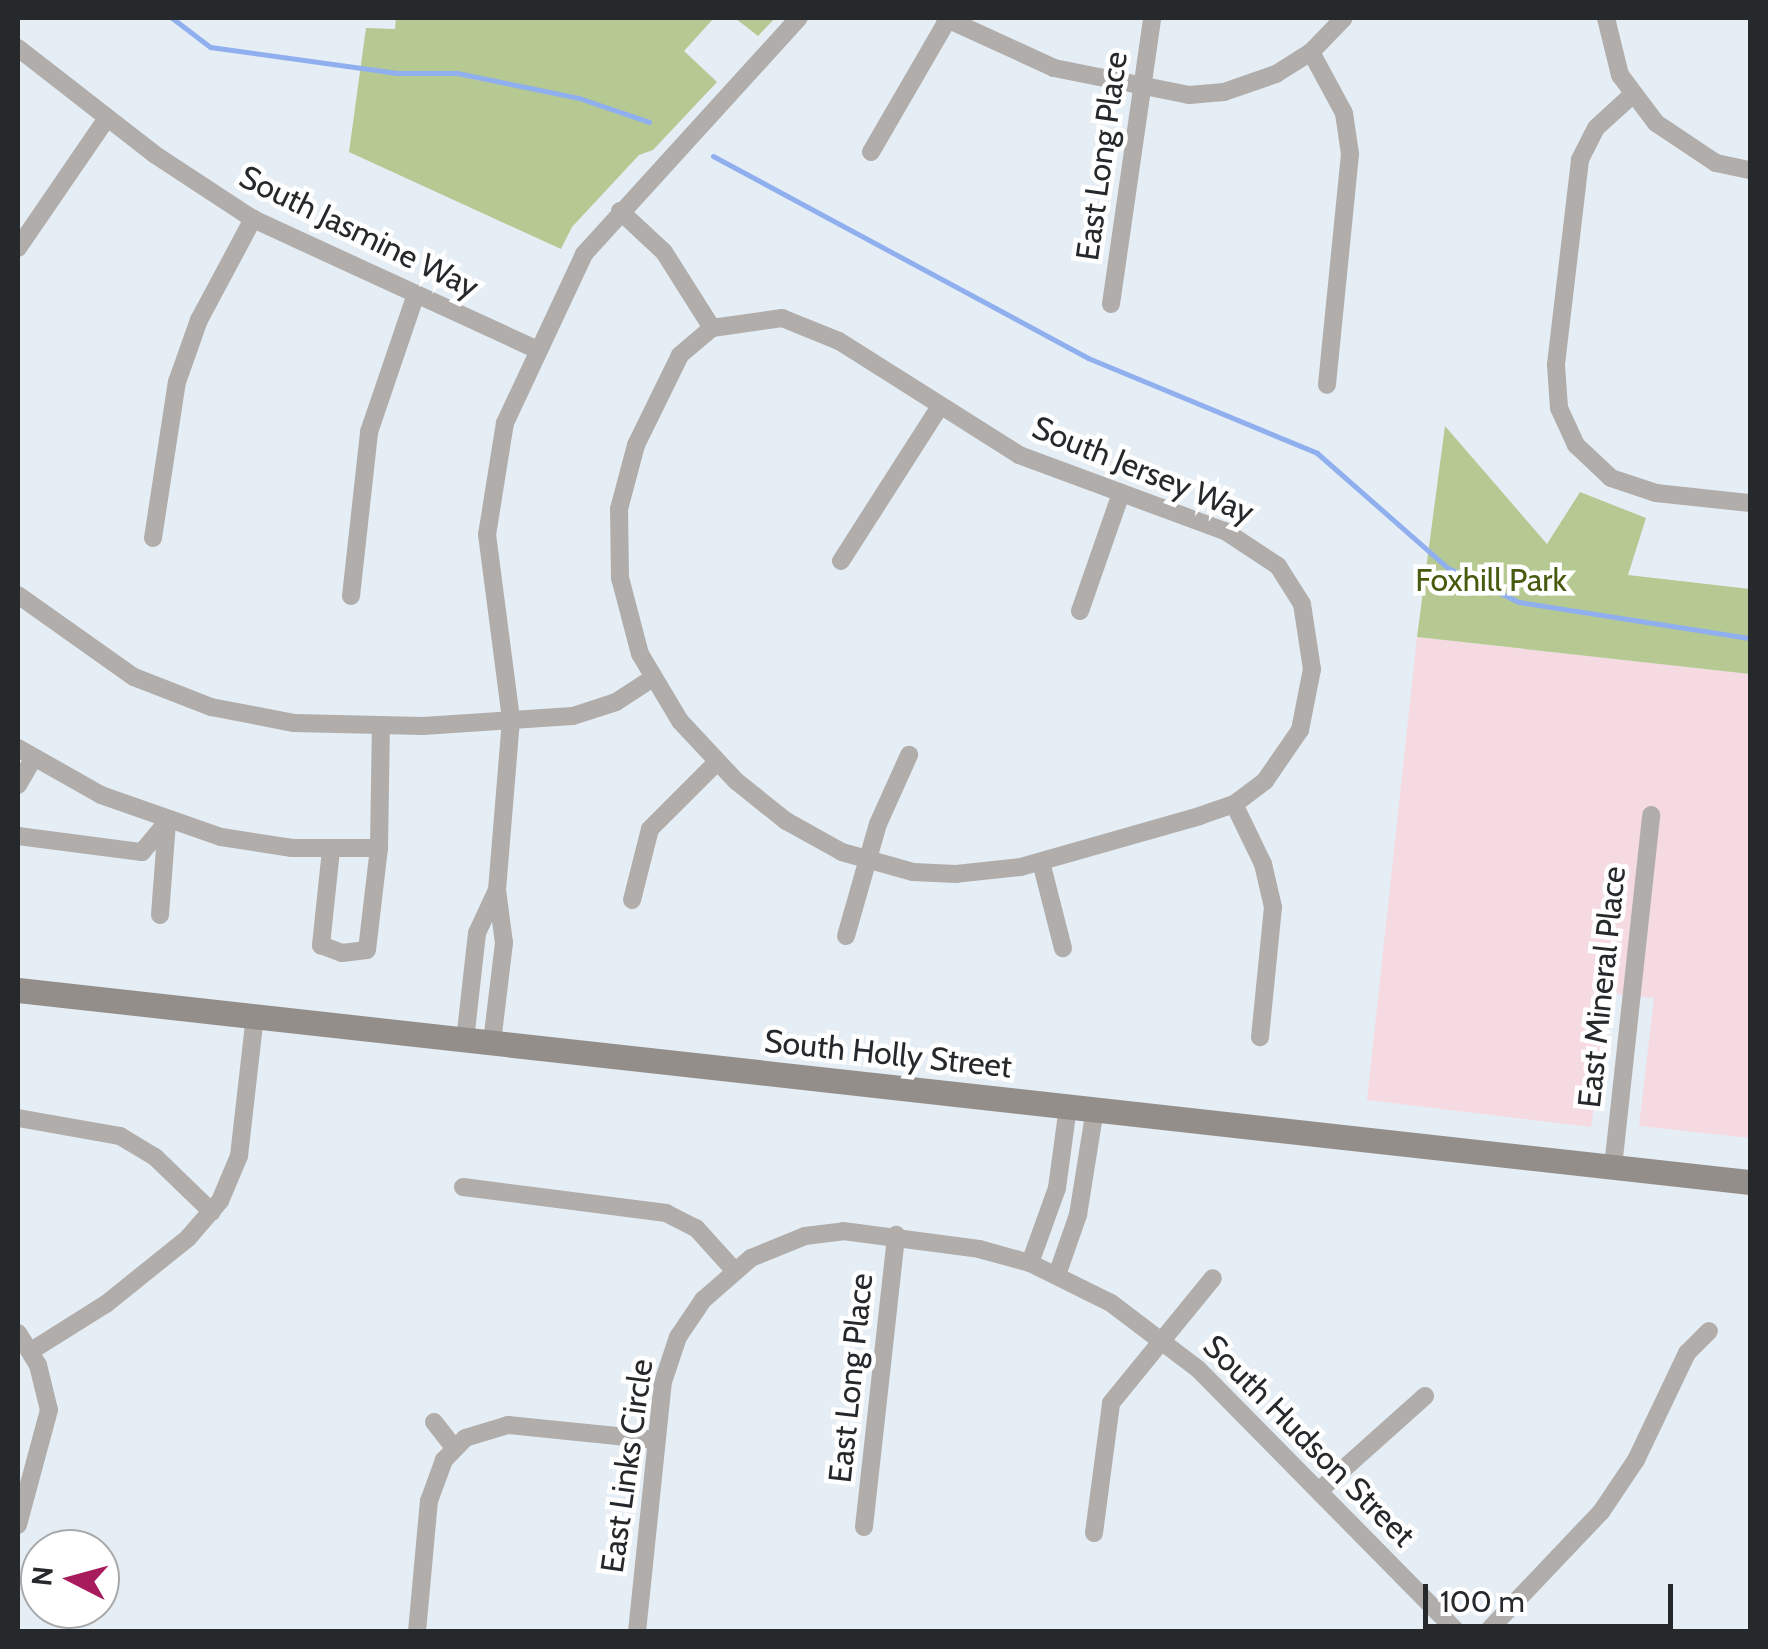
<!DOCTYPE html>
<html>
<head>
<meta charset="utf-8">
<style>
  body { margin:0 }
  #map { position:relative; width:1768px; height:1649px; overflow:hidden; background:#e5edf5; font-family:Cabin,sans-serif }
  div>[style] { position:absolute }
  .commercial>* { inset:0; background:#f5dbe1 }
  .green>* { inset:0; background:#b6c992 }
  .stream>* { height:5px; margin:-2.5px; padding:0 2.5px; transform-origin:2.5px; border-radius:2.5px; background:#90afee }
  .minor>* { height:18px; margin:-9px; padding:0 9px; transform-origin:9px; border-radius:9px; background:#b0adaa }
  .secondary>* { height:25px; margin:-12.5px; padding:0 12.5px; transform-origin:12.5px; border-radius:12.5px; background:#938e8a }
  span { translate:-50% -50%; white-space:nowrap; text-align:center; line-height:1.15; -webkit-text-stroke:9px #fff; paint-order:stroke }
  .street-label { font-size:32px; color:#26292b }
  .park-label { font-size:32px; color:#475b0e }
  .frame { position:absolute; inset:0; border:20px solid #26292b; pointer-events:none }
  .north { position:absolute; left:20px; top:1529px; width:100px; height:100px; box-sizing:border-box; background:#fff; border:2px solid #a8a9aa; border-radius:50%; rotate:276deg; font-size:28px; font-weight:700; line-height:40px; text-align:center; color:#26292b }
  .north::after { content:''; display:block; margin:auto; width:35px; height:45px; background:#a81c5d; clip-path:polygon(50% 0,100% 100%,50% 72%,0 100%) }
  .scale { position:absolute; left:1423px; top:1584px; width:250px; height:45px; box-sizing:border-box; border:5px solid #26292b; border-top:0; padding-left:12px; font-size:30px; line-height:35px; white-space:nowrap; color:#26292b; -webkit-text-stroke:8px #fff; paint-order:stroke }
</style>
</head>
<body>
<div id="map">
  <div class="commercial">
    <i style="clip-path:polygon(1417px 637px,1750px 674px,1750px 1138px,1639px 1126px,1654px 998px,1611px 993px,1591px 1127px,1367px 1100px)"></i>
  </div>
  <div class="green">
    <i style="clip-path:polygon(396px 18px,714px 18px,684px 51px,717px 82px,653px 150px,639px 155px,572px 227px,561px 249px,349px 152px,366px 28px,395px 29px)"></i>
    <i style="clip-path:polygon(735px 18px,775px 18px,758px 36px)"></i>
    <i style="clip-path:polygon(1445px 426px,1547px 544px,1580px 492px,1646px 518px,1628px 575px,1750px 589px,1750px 674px,1417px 637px)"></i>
  </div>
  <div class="stream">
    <i style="left:172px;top:18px;width:48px;rotate:37.3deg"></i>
    <i style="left:210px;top:47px;width:189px;rotate:7.9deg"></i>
    <i style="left:397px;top:73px;width:60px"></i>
    <i style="left:457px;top:73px;width:125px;rotate:11.6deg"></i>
    <i style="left:579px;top:98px;width:74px;rotate:18.9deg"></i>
    <i style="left:713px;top:156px;width:426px;rotate:28.3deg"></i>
    <i style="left:1088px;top:358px;width:248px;rotate:22.5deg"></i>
    <i style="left:1317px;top:453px;width:174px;rotate:41.3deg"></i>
    <i style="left:1448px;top:568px;width:79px;rotate:25.6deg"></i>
    <i style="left:1519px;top:602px;width:234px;rotate:8.9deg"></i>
  </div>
  <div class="minor">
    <i style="left:945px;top:18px;width:120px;rotate:24.6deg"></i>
    <i style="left:1054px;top:68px;width:138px;rotate:11.3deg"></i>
    <i style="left:1189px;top:95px;width:35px;rotate:-5deg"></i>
    <i style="left:1224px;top:92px;width:55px;rotate:-19.1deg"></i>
    <i style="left:1276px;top:74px;width:41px;rotate:-32.2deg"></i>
    <i style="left:1311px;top:52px;width:47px;rotate:-45.9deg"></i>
    <i style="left:1606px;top:18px;width:59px;rotate:76.2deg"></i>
    <i style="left:1620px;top:75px;width:60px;rotate:53.1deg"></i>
    <i style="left:1656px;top:123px;width:72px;rotate:33.7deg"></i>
    <i style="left:1716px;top:163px;width:35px;rotate:12deg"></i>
    <i style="left:18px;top:48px;width:172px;rotate:37.9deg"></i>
    <i style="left:154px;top:154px;width:118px;rotate:33.3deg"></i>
    <i style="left:253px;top:219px;width:311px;rotate:24.7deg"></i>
    <i style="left:1311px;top:52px;width:69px;rotate:61.6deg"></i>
    <i style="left:1344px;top:113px;width:41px;rotate:81.7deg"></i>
    <i style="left:1350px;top:154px;width:232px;rotate:95.7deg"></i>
    <i style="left:1631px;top:96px;width:47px;rotate:137.6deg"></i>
    <i style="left:1596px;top:128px;width:36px;rotate:117deg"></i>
    <i style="left:1580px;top:160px;width:206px;rotate:96.7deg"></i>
    <i style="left:1556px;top:365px;width:43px;rotate:86deg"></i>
    <i style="left:1559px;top:408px;width:41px;rotate:65.3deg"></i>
    <i style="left:1576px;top:445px;width:48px;rotate:43.3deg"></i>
    <i style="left:1611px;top:478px;width:47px;rotate:18.4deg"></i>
    <i style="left:1656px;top:493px;width:95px;rotate:6.1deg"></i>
    <i style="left:871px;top:152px;width:154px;rotate:-59.9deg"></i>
    <i style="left:620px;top:211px;width:60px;rotate:43deg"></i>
    <i style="left:664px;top:252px;width:90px;rotate:57.7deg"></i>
    <i style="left:18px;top:248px;width:158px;rotate:-55.6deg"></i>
    <i style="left:1111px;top:304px;width:289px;rotate:-81.8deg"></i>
    <i style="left:782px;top:318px;width:61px;rotate:22deg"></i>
    <i style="left:839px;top:341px;width:213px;rotate:32.3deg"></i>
    <i style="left:1019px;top:455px;width:220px;rotate:20.3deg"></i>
    <i style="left:1225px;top:531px;width:64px;rotate:33.4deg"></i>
    <i style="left:1278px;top:566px;width:45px;rotate:57.7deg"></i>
    <i style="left:1302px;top:604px;width:66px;rotate:81.3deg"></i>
    <i style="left:1312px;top:669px;width:62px;rotate:101.1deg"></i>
    <i style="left:1300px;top:730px;width:62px;rotate:124.5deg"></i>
    <i style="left:1265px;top:781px;width:39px;rotate:143deg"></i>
    <i style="left:1234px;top:804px;width:36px;rotate:161deg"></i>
    <i style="left:1200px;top:816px;width:186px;rotate:164.1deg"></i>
    <i style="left:1021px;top:867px;width:65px;rotate:173.9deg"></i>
    <i style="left:956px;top:874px;width:43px;rotate:-177.3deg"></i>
    <i style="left:913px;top:872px;width:74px;rotate:-164.3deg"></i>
    <i style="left:842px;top:852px;width:64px;rotate:-151deg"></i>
    <i style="left:786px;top:821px;width:64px;rotate:-141.3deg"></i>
    <i style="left:736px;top:781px;width:82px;rotate:-133deg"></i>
    <i style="left:680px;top:721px;width:78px;rotate:-120.8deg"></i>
    <i style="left:640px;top:654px;width:79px;rotate:-104.7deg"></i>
    <i style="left:620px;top:578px;width:69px;rotate:-90.8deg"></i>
    <i style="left:619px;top:509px;width:66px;rotate:-75.1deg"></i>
    <i style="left:636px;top:445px;width:100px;rotate:-63.9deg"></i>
    <i style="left:680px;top:355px;width:42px;rotate:-40.2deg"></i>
    <i style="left:712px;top:328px;width:71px;rotate:-8.1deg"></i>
    <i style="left:153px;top:538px;width:158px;rotate:-81.3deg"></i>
    <i style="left:177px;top:382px;width:66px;rotate:-70.5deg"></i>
    <i style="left:199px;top:320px;width:115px;rotate:-61.9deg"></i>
    <i style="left:841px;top:561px;width:184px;rotate:-57.4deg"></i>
    <i style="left:18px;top:595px;width:142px;rotate:35.3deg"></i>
    <i style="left:134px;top:677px;width:83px;rotate:21.3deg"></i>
    <i style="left:211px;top:707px;width:85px;rotate:10.9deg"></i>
    <i style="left:294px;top:723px;width:129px;rotate:1.3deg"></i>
    <i style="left:423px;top:726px;width:150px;rotate:-3.8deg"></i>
    <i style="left:573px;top:716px;width:45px;rotate:-18deg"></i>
    <i style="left:616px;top:702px;width:44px;rotate:-33deg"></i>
    <i style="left:351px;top:596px;width:165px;rotate:-83.7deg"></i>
    <i style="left:369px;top:432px;width:143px;rotate:-71.2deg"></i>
    <i style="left:1080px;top:611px;width:122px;rotate:-70.8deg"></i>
    <i style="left:18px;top:748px;width:95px;rotate:29.5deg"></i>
    <i style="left:101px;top:795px;width:127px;rotate:19.3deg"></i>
    <i style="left:221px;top:837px;width:72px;rotate:8.8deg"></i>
    <i style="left:292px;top:848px;width:87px"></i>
    <i style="left:379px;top:848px;width:123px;rotate:-89.1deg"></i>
    <i style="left:18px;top:785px;width:30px;rotate:-60deg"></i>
    <i style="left:1234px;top:804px;width:67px;rotate:64.2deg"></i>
    <i style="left:1263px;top:864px;width:44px;rotate:76.9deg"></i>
    <i style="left:1273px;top:907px;width:131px;rotate:95.7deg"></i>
    <i style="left:18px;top:836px;width:125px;rotate:7.4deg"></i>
    <i style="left:142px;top:852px;width:39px;rotate:-50deg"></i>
    <i style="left:331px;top:850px;width:96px;rotate:96deg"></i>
    <i style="left:321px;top:945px;width:22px;rotate:21deg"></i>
    <i style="left:342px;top:953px;width:25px;rotate:-7deg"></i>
    <i style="left:367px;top:950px;width:103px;rotate:-83.3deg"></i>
    <i style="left:1041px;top:862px;width:89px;rotate:75.7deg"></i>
    <i style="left:632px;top:900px;width:73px;rotate:-75.8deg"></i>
    <i style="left:650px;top:829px;width:95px;rotate:-45deg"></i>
    <i style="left:160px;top:915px;width:93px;rotate:-85.7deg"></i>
    <i style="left:846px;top:936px;width:116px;rotate:-74.1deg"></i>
    <i style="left:878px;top:824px;width:76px;rotate:-65.8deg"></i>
    <i style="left:465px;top:1040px;width:108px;rotate:-83.6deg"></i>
    <i style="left:477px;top:933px;width:47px;rotate:-65.1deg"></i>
    <i style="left:492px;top:1042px;width:100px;rotate:-83.1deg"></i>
    <i style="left:504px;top:943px;width:53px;rotate:-97.5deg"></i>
    <i style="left:497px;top:890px;width:172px;rotate:-85.3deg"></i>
    <i style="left:511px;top:719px;width:186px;rotate:-97.4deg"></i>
    <i style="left:487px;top:535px;width:113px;rotate:-80.9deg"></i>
    <i style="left:505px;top:423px;width:187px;rotate:-64.9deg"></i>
    <i style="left:584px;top:254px;width:319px;rotate:-47.7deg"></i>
    <i style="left:18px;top:1118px;width:104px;rotate:10deg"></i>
    <i style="left:120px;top:1136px;width:41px;rotate:31deg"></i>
    <i style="left:155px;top:1157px;width:79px;rotate:44deg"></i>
    <i style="left:1613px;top:1167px;width:354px;rotate:-83.8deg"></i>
    <i style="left:463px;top:1187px;width:205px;rotate:7.3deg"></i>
    <i style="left:666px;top:1213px;width:34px;rotate:27deg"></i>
    <i style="left:696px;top:1228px;width:57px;rotate:47.9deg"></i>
    <i style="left:1030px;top:1263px;width:80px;rotate:-70.2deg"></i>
    <i style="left:1057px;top:1188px;width:82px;rotate:-82.3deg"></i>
    <i style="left:1057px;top:1275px;width:64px;rotate:-70.7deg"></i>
    <i style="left:1078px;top:1215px;width:107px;rotate:-80.9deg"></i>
    <i style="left:18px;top:1333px;width:38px;rotate:58deg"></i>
    <i style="left:38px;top:1365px;width:46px;rotate:76.3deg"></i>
    <i style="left:49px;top:1410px;width:119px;rotate:105.1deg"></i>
    <i style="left:31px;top:1351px;width:89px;rotate:-32.1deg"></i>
    <i style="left:106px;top:1304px;width:105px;rotate:-38.8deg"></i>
    <i style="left:188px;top:1238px;width:49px;rotate:-49.1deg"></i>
    <i style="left:220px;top:1201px;width:49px;rotate:-67.1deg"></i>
    <i style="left:239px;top:1156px;width:141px;rotate:-83.5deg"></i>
    <i style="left:434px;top:1422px;width:33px;rotate:52deg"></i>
    <i style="left:1320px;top:1490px;width:141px;rotate:-41.8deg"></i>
    <i style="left:864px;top:1527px;width:294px;rotate:-83.7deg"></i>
    <i style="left:1094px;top:1533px;width:131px;rotate:-82.5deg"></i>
    <i style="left:1111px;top:1403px;width:161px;rotate:-50.8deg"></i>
    <i style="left:417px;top:1632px;width:132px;rotate:-84.8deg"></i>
    <i style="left:429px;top:1501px;width:44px;rotate:-69.9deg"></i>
    <i style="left:444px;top:1460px;width:30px;rotate:-46deg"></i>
    <i style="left:465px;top:1438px;width:45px;rotate:-16.8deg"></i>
    <i style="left:508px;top:1425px;width:149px;rotate:5.8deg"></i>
    <i style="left:637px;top:1632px;width:251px;rotate:-84.1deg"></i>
    <i style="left:663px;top:1382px;width:47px;rotate:-71.6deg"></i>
    <i style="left:678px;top:1337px;width:45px;rotate:-56deg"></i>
    <i style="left:703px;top:1300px;width:64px;rotate:-41.2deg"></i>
    <i style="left:751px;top:1258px;width:58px;rotate:-22.2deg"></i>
    <i style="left:805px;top:1236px;width:38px;rotate:-7deg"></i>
    <i style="left:843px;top:1231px;width:137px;rotate:7.5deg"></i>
    <i style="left:979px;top:1249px;width:53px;rotate:15.4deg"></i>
    <i style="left:1030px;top:1263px;width:90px;rotate:26.3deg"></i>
    <i style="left:1111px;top:1303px;width:109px;rotate:37.2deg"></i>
    <i style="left:1198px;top:1369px;width:369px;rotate:45.4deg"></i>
    <i style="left:1487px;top:1632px;width:166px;rotate:-46.5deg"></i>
    <i style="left:1601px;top:1512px;width:63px;rotate:-56.1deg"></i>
    <i style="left:1636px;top:1460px;width:119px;rotate:-64.5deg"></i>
    <i style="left:1687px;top:1353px;width:31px;rotate:-45deg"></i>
  </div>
  <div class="secondary">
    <i style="left:18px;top:990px;width:1743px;rotate:6.33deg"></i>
  </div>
  <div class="street-label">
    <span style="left:1102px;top:156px;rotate:-82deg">East Long Place</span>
    <span style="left:359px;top:232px;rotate:26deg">South Jasmine Way</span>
    <span style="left:1143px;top:470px;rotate:22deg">South Jersey Way</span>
    <span style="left:1602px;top:987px;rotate:-84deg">East Mineral Place</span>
    <span style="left:888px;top:1054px;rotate:6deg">South Holly Street</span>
    <span style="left:851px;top:1378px;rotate:-84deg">East Long Place</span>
    <span style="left:1309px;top:1441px;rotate:45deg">South Hudson Street</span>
    <span style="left:627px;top:1466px;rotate:-82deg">East Links Circle</span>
  </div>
  <div class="park-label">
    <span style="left:1491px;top:580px">Foxhill Park</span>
  </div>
  <div class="frame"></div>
  <div class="north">N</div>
  <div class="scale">100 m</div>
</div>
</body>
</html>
